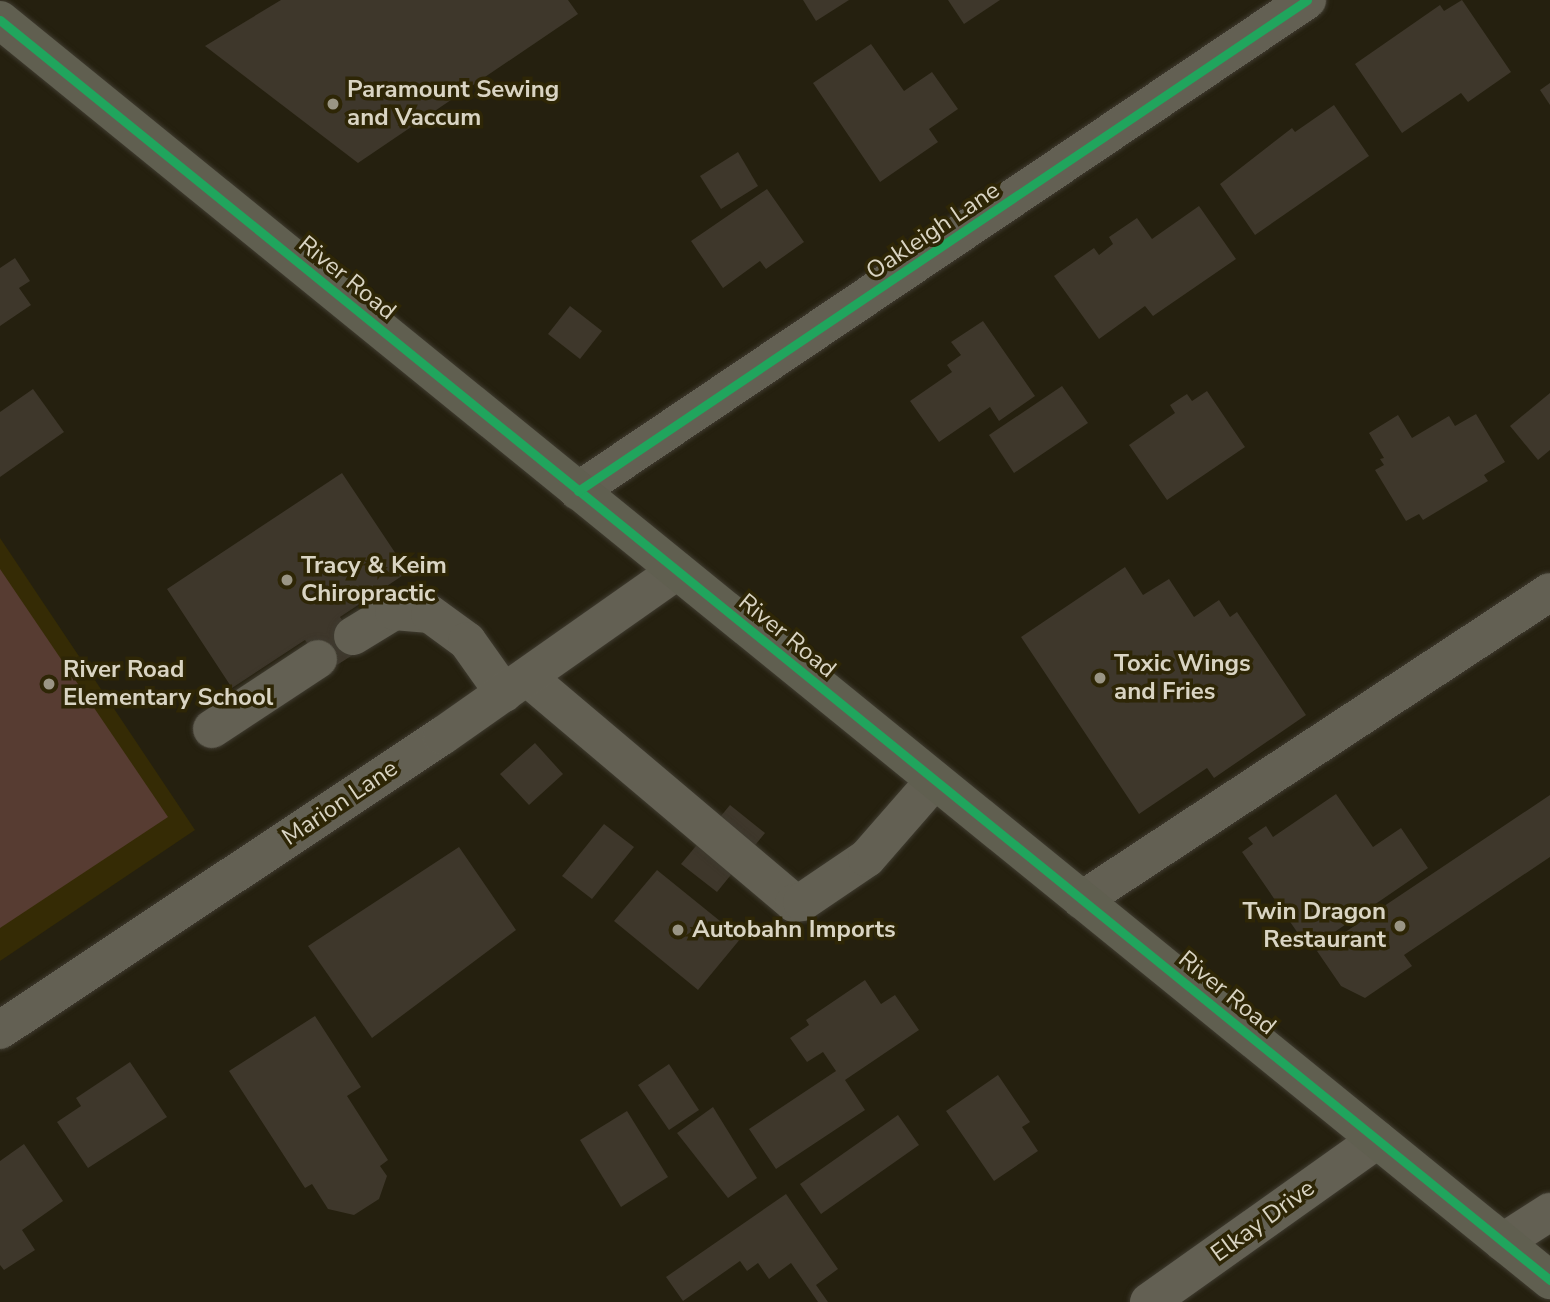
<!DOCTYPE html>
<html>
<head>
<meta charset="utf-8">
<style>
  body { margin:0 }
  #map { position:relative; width:1550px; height:1302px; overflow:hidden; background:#25200f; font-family:"Nunito Sans",sans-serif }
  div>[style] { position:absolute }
  .built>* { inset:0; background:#352b05 }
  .green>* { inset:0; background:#573c32 }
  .building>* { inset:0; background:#3e372b }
  .roads { filter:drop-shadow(0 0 2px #3f3b30) drop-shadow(0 0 2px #3f3b30) }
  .minor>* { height:38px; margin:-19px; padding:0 19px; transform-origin:19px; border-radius:19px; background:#636053 }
  .major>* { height:38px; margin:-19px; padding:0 19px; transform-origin:19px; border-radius:19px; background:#605f50 }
  .cycleway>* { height:9px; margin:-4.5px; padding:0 4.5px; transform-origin:4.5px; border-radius:4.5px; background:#20a55d }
  .dots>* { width:19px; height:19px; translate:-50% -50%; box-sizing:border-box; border:4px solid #2e2606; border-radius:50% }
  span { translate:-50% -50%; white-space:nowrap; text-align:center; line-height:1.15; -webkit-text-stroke:7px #2e2606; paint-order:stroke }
  .poi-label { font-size:24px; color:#d9d4c3; font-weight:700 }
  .left { translate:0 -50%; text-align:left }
  .right { translate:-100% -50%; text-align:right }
  .street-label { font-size:24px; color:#d9d4c3 }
</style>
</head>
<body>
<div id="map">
  <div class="built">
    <i style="clip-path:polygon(0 538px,195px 830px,0 961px)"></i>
  </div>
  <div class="green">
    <i style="clip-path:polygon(0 569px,168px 817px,0 928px)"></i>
  </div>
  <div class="building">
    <i style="clip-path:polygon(281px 0,568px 0,578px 14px,358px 163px,205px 46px)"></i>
    <i style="clip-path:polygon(803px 0,849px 0,816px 21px)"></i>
    <i style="clip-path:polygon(948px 0,1000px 0,964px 24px)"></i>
    <i style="clip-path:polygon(1462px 0,1511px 72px,1468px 102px,1461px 93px,1402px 133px,1355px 64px,1440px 5px,1444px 11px)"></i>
    <i style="clip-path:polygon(871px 44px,904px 91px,932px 72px,958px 109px,929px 129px,938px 142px,880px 182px,813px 83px)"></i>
    <i style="clip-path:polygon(1550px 83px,1550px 105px,1540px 90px)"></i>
    <i style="clip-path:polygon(1334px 105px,1369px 156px,1255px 235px,1220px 184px,1292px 128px,1295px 132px)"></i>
    <i style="clip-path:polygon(738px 152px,758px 186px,721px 209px,700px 176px)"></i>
    <i style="clip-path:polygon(767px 189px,804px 242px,766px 269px,760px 261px,723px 288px,691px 241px)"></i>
    <i style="clip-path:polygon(1199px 206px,1236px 259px,1153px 316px,1145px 306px,1099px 339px,1054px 276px,1094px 248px,1099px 255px,1113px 244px,1109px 237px,1137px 218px,1152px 239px)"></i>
    <i style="clip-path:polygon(15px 258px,30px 281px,19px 288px,31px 305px,0 326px,0 268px)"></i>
    <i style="clip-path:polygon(570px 306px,602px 331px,580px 359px,548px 334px)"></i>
    <i style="clip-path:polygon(983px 321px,1035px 396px,999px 421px,990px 407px,939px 442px,910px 401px,952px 372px,947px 365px,961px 355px,951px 342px)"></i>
    <i style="clip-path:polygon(1062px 386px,1088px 423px,1014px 473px,989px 435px)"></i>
    <i style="clip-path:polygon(33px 389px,64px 432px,0 477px,0 412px)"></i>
    <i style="clip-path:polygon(1207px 391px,1245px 447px,1167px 500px,1129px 445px,1175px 413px,1170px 405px,1187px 394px,1192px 401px)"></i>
    <i style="clip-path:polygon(1550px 393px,1550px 450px,1538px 460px,1510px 426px)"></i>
    <i style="clip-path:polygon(1476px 414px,1505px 462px,1484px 475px,1488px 481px,1423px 520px,1419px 514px,1406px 521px,1375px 470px,1384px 465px,1380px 459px,1384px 458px,1369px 433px,1398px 415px,1412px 438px,1449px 416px,1455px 426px)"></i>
    <i style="clip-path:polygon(342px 473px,408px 572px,340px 617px,362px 649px,326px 672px,305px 640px,232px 688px,167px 589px)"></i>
    <i style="clip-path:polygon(1125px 567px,1143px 595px,1169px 579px,1194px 617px,1219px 600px,1230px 617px,1237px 612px,1306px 715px,1214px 778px,1207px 768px,1139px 814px,1021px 637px)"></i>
    <i style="clip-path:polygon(535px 743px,563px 774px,529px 805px,500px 774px)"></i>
    <i style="clip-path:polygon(1336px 794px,1373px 847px,1401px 828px,1428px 868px,1320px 942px,1315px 934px,1304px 942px,1242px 852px,1253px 844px,1248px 838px,1266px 826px,1273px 837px)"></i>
    <i style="clip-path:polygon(1550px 795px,1550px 857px,1404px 955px,1412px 966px,1365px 998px,1341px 986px,1317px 951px)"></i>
    <i style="clip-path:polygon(730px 805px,765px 833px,717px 892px,681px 864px)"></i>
    <i style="clip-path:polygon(604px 824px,634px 847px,592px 899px,562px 876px)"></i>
    <i style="clip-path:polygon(459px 847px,516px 930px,372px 1038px,308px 946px)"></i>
    <i style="clip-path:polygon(657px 870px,741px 938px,698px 990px,614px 921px)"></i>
    <i style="clip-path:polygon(865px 980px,881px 1004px,895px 995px,919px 1030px,845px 1080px,865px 1110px,776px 1169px,749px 1129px,836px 1071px,823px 1052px,807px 1062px,790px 1038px,809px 1025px,806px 1020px)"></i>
    <i style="clip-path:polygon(315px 1016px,361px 1087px,347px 1096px,388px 1160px,380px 1166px,387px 1176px,379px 1199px,354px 1215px,328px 1209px,312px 1184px,305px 1188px,229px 1071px)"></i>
    <i style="clip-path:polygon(130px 1062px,167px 1117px,88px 1168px,57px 1122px,81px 1106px,76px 1098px)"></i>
    <i style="clip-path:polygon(669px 1064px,699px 1110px,669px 1130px,638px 1085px)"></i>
    <i style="clip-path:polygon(998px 1075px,1030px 1122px,1022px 1127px,1038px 1151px,994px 1181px,946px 1111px)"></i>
    <i style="clip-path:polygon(713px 1107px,757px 1178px,728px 1198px,677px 1133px)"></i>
    <i style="clip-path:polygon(627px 1111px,668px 1177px,621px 1207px,580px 1140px)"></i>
    <i style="clip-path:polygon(898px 1115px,919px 1145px,821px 1214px,800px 1184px)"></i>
    <i style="clip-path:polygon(24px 1144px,63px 1201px,22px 1230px,35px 1250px,4px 1270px,0 1265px,0 1161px)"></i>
    <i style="clip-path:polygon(786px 1194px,838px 1269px,816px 1285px,828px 1302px,818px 1302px,791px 1263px,769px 1279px,758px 1263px,747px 1271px,740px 1261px,683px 1301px,666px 1277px)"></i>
  </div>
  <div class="roads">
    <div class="minor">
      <i style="left:578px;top:491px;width:879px;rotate:-33.96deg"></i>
      <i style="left:353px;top:636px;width:48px;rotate:-31.4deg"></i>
      <i style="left:394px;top:611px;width:36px;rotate:5deg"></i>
      <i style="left:430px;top:614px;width:46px;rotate:36.1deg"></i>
      <i style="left:467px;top:641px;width:64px;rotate:54.6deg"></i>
      <i style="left:527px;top:677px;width:350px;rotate:40.2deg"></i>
      <i style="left:794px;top:903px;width:8px;rotate:-7deg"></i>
      <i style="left:802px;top:902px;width:78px;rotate:-34.1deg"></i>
      <i style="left:867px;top:858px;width:103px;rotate:-48.9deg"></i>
      <i style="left:212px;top:729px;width:127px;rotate:-33.4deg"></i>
      <i style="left:1082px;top:900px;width:560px;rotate:-33.35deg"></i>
      <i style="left:0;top:1030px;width:531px;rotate:-33.63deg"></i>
      <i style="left:442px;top:736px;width:287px;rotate:-35.1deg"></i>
      <i style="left:1503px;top:1242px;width:56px;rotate:-32.6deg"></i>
      <i style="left:1149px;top:1302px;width:280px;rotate:-35.4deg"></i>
    </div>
    <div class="major">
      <i style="left:0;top:20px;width:1998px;rotate:39.11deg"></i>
    </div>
  </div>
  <div class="cycleway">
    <i style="left:0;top:20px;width:1998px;rotate:39.11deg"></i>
    <i style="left:578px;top:491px;width:879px;rotate:-33.96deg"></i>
  </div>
  <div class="dots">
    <i style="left:333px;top:104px;background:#9a9584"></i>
    <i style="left:287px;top:580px;background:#9a9584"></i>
    <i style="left:1100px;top:678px;background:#9a9584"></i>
    <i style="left:49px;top:684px;background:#9a9584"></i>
    <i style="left:1400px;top:926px;background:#9a9584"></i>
    <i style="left:678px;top:930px;background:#9a9584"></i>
  </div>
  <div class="poi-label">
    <span class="left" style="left:347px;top:104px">Paramount Sewing<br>and Vaccum</span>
    <span class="left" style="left:301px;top:580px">Tracy &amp; Keim<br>Chiropractic</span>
    <span class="left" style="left:1114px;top:678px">Toxic Wings<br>and Fries</span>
    <span class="left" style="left:63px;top:684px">River Road<br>Elementary School</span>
    <span class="right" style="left:1386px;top:926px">Twin Dragon<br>Restaurant</span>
    <span class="left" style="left:692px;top:930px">Autobahn Imports</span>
  </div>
  <div class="street-label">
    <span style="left:933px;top:231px;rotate:-34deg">Oakleigh Lane</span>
    <span style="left:347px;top:278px;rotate:39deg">River Road</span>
    <span style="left:787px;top:636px;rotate:39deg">River Road</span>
    <span style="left:340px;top:803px;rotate:-34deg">Marion Lane</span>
    <span style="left:1227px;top:993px;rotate:39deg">River Road</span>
    <span style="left:1263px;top:1221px;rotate:-36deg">Elkay Drive</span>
  </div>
</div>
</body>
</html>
